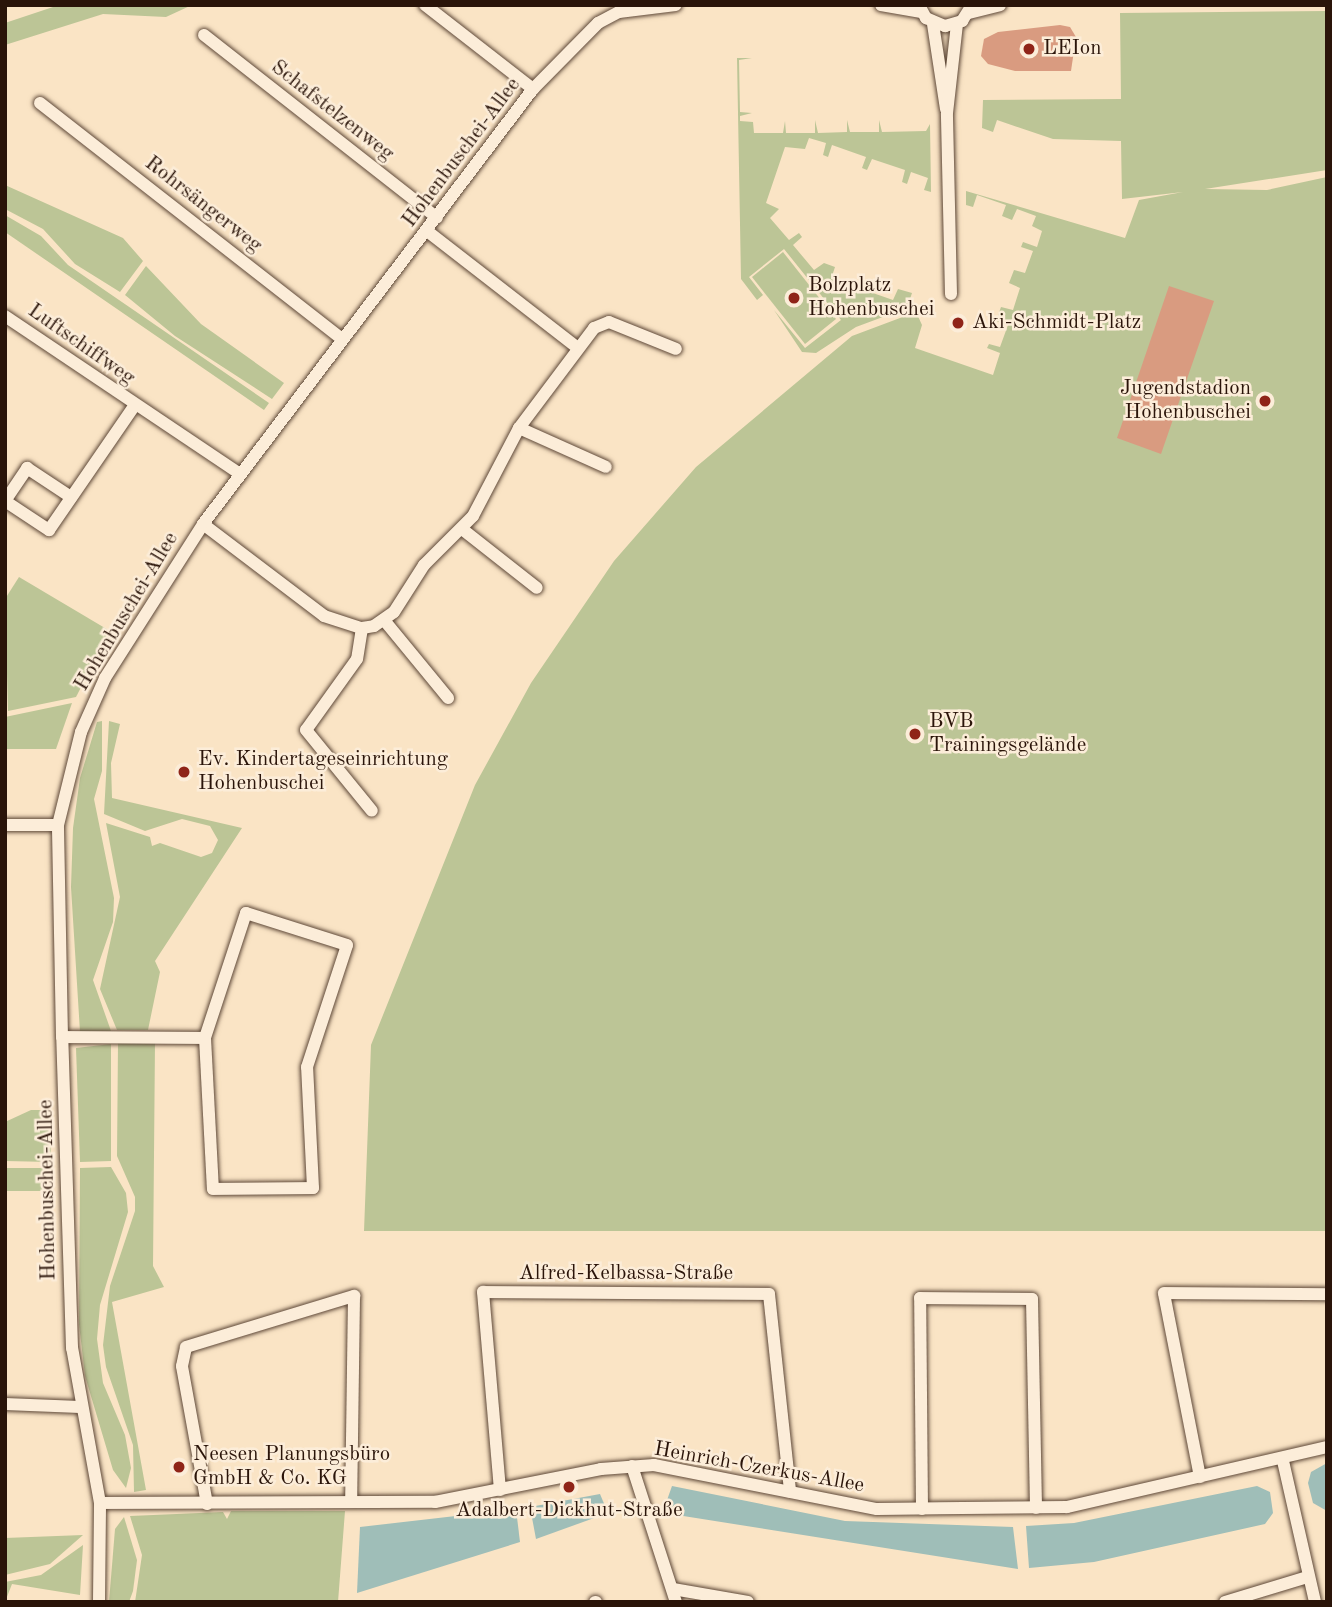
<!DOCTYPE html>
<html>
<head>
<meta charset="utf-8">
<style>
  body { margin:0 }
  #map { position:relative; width:1332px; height:1607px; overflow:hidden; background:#fae4c5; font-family:"Old Standard TT",serif }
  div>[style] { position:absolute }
  .green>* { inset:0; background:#bcc596 }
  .water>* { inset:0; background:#9fbeb8 }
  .building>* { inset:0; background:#d99b80 }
  .roads { filter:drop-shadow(0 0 2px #5e4838) drop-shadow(0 0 2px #5e4838) }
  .minor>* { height:12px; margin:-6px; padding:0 6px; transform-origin:6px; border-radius:6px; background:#fcedd9 }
  .dots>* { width:19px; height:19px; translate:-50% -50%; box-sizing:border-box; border:4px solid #fcedd9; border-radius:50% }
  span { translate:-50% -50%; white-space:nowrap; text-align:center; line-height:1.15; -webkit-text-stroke:5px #fcedd9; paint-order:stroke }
  .poi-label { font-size:21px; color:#2a1409 }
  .left { translate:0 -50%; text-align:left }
  .right { translate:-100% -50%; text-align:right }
  .street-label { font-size:21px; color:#2a1409 }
  .frame { position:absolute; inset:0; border:7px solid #2a1409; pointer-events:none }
</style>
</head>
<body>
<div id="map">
  <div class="green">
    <i style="clip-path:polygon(59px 5px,192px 5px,166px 17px,103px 14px,5px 45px,5px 23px)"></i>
    <i style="clip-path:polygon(1327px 11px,1327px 170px,1205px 189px,1267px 190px,1327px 177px,1327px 1231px,364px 1231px,371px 1045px,475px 785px,531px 683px,614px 561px,696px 467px,852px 336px,916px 312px,922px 325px,915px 348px,993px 375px,1000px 353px,987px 348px,989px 344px,1000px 347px,1008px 325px,996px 321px,1001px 307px,1013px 310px,1020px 288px,1009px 283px,1014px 270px,1025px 273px,1033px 251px,1021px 247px,1023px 242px,1037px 247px,1042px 231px,1032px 226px,1036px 216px,1017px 209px,1012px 220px,1002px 216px,1006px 205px,977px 195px,973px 207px,966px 205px,966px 191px,1125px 238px,1139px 200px,1183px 192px,1122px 199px,1121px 141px,1053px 139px,997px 120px,993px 132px,982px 128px,983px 100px,1121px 99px,1120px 13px)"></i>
    <i style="clip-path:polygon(737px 58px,752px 58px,739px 60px,740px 112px,752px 113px,740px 116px,740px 121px,753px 122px,754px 133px,783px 133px,785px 121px,786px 133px,815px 133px,815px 120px,818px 133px,847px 132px,847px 120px,850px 132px,879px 132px,879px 120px,882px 132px,926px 131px,930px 124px,931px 192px,924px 190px,928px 178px,911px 172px,907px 184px,902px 182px,905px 170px,872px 159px,867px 170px,862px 168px,866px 157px,832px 145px,828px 157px,823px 155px,826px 143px,809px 138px,805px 149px,785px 147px,766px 203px,779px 209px,770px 218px,789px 240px,799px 233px,802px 237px,793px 245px,814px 270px,824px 263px,835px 267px,831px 279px,865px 290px,869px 279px,874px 281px,870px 292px,893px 300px,898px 289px,912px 293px,907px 308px,856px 327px,816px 353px,802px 352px,774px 310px,805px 348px,841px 320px,784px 249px,749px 277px,763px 295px,757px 300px,741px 279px)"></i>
    <i style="clip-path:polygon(5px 185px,123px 238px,143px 261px,120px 292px,75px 264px,43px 229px,5px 209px)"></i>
    <i style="clip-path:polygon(5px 215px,41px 236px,68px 265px,269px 403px,264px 410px,5px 232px)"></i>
    <i style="clip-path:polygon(783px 252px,836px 319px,805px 344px,752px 277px)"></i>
    <i style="clip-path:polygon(146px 266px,201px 324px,284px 383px,272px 399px,175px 336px,125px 295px)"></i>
    <i style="clip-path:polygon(19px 577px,110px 631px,76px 697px,8px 711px,5px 599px)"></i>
    <i style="clip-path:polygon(72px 703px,56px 749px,5px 749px,5px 717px)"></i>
    <i style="clip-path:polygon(102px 721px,102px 771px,94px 799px,114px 898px,113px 922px,93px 980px,111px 1031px,80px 1032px,71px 887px,73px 828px,80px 778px,97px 722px)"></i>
    <i style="clip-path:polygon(109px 721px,120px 724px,111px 763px,112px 798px,242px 828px,155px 961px,160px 972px,148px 1030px,117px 1030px,100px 989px,120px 897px,106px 823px,150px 837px,152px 846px,160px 843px,201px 857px,212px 853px,218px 840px,210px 826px,182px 819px,145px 831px,104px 814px)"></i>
    <i style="clip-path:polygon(118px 1043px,155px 1043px,153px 1266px,164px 1287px,112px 1302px,146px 1490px,134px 1492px,133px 1445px,106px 1367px,103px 1345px,110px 1286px,135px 1211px,135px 1197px,117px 1156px)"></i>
    <i style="clip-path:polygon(111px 1044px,111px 1161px,80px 1162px,76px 1048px)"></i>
    <i style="clip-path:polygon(31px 1110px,50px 1110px,51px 1162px,5px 1161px,5px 1122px)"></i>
    <i style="clip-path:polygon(111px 1167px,126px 1193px,128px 1212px,100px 1305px,97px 1339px,103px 1383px,125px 1435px,131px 1468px,126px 1488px,113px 1470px,85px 1376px,79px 1324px,80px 1168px)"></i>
    <i style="clip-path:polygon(5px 1168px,52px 1168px,52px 1191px,5px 1191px)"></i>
    <i style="clip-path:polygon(231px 1511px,345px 1511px,338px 1602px,135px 1602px,142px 1555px,130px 1516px,223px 1512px,227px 1519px)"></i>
    <i style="clip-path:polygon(124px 1517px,137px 1560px,133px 1591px,129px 1602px,109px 1602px,115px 1529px)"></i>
    <i style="clip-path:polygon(83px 1535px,50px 1564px,5px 1575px,5px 1538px)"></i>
    <i style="clip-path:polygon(83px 1545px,80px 1595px,12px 1584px,5px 1602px,5px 1582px,41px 1575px)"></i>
  </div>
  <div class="water">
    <i style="clip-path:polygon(1327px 1463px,1327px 1511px,1313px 1503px,1308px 1483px,1311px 1472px)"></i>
    <i style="clip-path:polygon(672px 1486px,845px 1521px,1013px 1527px,1018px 1569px,677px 1515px,666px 1503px)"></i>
    <i style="clip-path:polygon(1257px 1486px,1270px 1492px,1273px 1513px,1265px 1524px,1094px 1562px,1029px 1568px,1026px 1526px,1074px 1523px)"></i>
    <i style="clip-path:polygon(600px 1494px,608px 1513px,536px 1539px,530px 1507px)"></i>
    <i style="clip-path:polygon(516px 1509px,520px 1542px,357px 1593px,360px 1527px)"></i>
  </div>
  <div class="building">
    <i style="clip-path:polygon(1060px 25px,1070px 27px,1076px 37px,1071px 71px,1015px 71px,988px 64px,981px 56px,984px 39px,998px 32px)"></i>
    <i style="clip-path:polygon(1169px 286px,1214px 301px,1161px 454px,1117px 438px)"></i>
  </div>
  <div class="roads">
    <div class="minor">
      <i style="left:425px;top:5px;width:137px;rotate:37.9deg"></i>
      <i style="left:881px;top:5px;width:41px;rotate:9.9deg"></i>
      <i style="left:919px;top:5px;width:15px;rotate:62deg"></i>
      <i style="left:926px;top:18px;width:21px;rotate:23deg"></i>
      <i style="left:945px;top:26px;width:18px;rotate:-16deg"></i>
      <i style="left:962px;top:21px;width:19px;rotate:-58deg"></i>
      <i style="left:969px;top:13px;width:32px;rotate:-14deg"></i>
      <i style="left:933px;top:24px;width:86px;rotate:81.3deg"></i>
      <i style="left:204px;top:35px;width:296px;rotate:38.1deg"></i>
      <i style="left:40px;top:103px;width:382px;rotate:38deg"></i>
      <i style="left:427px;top:231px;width:191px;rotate:37.8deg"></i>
      <i style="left:951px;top:294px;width:181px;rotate:-91.3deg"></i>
      <i style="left:947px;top:113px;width:90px;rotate:-83.6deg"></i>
      <i style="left:5px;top:316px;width:282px;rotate:33.9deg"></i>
      <i style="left:519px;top:428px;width:95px;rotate:24.1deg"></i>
      <i style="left:5px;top:501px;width:53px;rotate:33.4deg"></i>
      <i style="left:49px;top:530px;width:152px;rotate:-55.5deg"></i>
      <i style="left:5px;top:501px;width:40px;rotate:-56deg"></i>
      <i style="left:27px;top:468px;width:53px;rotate:33.4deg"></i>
      <i style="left:203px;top:524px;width:152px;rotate:37.2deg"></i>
      <i style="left:324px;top:616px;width:40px;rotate:18deg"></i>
      <i style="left:362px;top:628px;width:12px;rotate:-9deg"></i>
      <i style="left:374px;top:626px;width:24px;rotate:-35deg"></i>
      <i style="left:394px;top:612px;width:56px;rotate:-57.4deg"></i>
      <i style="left:424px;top:565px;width:69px;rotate:-45deg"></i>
      <i style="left:473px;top:516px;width:99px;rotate:-62.4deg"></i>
      <i style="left:519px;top:428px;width:125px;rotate:-53.1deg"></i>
      <i style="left:594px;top:328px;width:16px;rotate:-22deg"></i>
      <i style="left:609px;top:322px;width:72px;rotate:21.9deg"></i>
      <i style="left:462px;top:529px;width:95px;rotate:38.2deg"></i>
      <i style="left:384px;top:620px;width:101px;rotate:50.6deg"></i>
      <i style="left:362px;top:628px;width:31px;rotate:99deg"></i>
      <i style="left:357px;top:659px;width:87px;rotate:125.7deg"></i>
      <i style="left:306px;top:730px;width:104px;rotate:50.8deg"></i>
      <i style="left:5px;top:825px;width:53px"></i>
      <i style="left:62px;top:1037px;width:143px;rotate:0.4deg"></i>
      <i style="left:205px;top:1038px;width:151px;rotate:87deg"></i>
      <i style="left:213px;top:1189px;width:100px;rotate:-0.6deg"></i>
      <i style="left:313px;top:1188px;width:121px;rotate:-92.8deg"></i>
      <i style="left:307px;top:1067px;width:128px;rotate:-71.8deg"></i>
      <i style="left:347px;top:945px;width:106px;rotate:-162.4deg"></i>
      <i style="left:246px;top:913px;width:132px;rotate:108.2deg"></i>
      <i style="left:5px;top:1404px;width:75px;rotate:2.3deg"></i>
      <i style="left:1283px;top:1461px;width:145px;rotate:77.2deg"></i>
      <i style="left:632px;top:1466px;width:143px;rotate:72.1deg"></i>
      <i style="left:1200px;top:1477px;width:187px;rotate:-101.1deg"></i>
      <i style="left:1164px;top:1293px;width:163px;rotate:0.4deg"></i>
      <i style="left:500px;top:1490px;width:199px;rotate:-94.9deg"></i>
      <i style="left:483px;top:1292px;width:286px;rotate:0.4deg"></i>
      <i style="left:769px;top:1294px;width:199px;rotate:83.9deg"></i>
      <i style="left:100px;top:1503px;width:335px;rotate:-0.2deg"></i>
      <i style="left:435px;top:1502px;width:169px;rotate:-11.2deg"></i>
      <i style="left:601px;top:1469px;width:53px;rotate:-4.3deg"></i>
      <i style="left:654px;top:1465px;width:227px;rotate:11.2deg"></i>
      <i style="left:877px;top:1509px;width:190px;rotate:-0.6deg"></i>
      <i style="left:1067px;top:1507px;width:267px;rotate:-13deg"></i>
      <i style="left:207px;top:1504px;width:140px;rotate:-100.3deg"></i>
      <i style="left:182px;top:1366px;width:19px;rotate:-78deg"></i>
      <i style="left:186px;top:1347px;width:176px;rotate:-16.9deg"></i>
      <i style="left:354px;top:1296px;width:206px;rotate:90.8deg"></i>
      <i style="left:922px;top:1509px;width:211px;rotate:-90.5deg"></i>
      <i style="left:920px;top:1298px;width:112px;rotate:0.5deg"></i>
      <i style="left:1032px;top:1299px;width:209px;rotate:88.9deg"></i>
      <i style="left:673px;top:1589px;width:76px;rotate:9.8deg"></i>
      <i style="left:99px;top:1602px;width:99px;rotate:-89.4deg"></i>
      <i style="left:100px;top:1503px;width:158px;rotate:-100.2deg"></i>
      <i style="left:72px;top:1348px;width:311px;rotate:-91.8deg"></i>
      <i style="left:62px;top:1037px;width:212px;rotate:-91.1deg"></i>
      <i style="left:58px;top:825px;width:96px;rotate:-76.1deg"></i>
      <i style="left:81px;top:732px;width:59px;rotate:-66deg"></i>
      <i style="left:105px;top:678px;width:183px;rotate:-57.5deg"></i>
      <i style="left:203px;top:524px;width:546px;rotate:-52.82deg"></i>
      <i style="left:533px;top:89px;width:93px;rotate:-45.4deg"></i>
      <i style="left:598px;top:23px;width:24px;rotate:-28deg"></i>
      <i style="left:619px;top:12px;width:57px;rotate:-7deg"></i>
      <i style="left:595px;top:1602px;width:1px"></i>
      <i style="left:1225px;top:1602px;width:87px;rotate:-16.8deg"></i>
    </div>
  </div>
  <div class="dots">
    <i style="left:1029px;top:49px;background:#8f2418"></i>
    <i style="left:794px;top:298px;background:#8f2418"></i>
    <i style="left:958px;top:323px;background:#8f2418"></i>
    <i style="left:1265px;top:401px;background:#8f2418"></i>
    <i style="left:915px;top:734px;background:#8f2418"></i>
    <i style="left:184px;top:772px;background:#8f2418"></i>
    <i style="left:179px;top:1467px;background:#8f2418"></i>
    <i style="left:569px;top:1487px;background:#8f2418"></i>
  </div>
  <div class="poi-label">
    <span class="left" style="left:1043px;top:49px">LEIon</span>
    <span class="left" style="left:808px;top:298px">Bolzplatz<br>Hohenbuschei</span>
    <span class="left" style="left:972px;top:323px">Aki-Schmidt-Platz</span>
    <span class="right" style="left:1251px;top:401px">Jugendstadion<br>Hohenbuschei</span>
    <span class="left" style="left:929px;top:734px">BVB<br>Trainingsgelände</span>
    <span class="left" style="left:198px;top:772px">Ev. Kindertageseinrichtung<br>Hohenbuschei</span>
    <span class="left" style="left:193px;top:1467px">Neesen Planungsbüro<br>GmbH &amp; Co. KG</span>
    <span style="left:569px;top:1511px">Adalbert-Dickhut-Straße</span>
  </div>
  <div class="street-label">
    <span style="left:332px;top:111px;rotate:38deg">Schafstelzenweg</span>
    <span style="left:462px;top:153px;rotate:-53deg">Hohenbuschei-Allee</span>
    <span style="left:203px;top:205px;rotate:38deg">Rohrsängerweg</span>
    <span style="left:81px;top:345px;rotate:35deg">Luftschiffweg</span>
    <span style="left:127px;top:612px;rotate:-59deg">Hohenbuschei-Allee</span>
    <span style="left:48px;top:1190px;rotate:-91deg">Hohenbuschei-Allee</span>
    <span style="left:626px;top:1274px">Alfred-Kelbassa-Straße</span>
    <span style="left:759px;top:1468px;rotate:10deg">Heinrich-Czerkus-Allee</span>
  </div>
  <div class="frame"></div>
</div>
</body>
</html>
